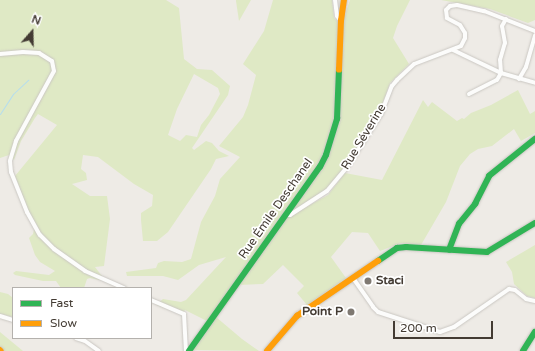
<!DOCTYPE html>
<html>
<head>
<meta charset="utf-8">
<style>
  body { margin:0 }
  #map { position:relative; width:535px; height:351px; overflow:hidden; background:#eeebe6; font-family:"Varela Round",sans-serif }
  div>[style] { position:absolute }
  .green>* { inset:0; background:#dfe9c5 }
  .stream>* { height:1px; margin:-0.5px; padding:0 0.5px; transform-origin:0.5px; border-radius:0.5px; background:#b5ddee }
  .roads { filter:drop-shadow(0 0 1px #cac7c2) drop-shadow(0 0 1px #cac7c2) }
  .street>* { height:4px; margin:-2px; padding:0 2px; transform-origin:2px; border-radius:2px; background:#fcfcfb }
  .fast>* { height:5.5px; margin:-2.75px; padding:0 2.75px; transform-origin:2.75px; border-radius:2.75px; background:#30b455 }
  .slow>* { height:5.5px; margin:-2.75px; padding:0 2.75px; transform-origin:2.75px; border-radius:2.75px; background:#ff9f0a }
  .dots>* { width:11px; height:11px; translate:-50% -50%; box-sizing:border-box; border:2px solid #fff; border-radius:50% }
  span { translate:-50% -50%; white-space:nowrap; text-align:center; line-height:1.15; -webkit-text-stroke:3.5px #fff; paint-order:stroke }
  .street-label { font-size:12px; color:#433b33 }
  .poi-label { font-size:12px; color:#433b33; font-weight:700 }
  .left { translate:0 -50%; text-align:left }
  .right { translate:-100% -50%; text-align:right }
  .legend { position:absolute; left:12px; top:287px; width:140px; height:52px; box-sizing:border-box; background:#fff; border:1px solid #b4b1ad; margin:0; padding:5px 7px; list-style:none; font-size:12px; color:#433b33 }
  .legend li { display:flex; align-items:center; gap:8px; height:20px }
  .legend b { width:20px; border:1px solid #b4b1ad }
  .north { position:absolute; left:12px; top:12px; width:40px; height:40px; -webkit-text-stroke:3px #fff; paint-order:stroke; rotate:20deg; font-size:11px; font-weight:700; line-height:16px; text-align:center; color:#433b33 }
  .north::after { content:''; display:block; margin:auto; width:14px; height:18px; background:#433b33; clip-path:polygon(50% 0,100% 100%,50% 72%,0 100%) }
  .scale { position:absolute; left:393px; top:321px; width:100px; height:18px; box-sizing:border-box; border:2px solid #433b33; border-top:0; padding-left:5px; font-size:12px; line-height:14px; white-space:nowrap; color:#433b33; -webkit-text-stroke:3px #fff; paint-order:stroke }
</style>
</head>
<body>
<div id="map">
  <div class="green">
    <i style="clip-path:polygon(evenodd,0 0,166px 0,179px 8px,184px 59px,197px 69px,212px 70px,230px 86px,228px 95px,192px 148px,194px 150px,206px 141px,212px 143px,219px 151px,229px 156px,216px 159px,211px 169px,168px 232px,157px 241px,143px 241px,141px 220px,141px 213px,152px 206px,153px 195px,134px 184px,98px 157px,83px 155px,81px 169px,86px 173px,87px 180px,72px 184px,90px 196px,107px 196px,110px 219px,104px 266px,95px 267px,102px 276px,99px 280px,90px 278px,87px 279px,84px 288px,61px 288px,56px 281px,43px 281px,15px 275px,13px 273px,16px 271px,49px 275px,55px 271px,40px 262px,35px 255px,29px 238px,33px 234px,35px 225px,28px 211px,15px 176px,57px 125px,38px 114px,35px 118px,21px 141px,14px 160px,9px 155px,0 158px,0 0,194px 74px,218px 88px,220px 94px,209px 115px,201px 125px,197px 137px,186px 135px,180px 141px,168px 135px,177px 109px,194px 74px)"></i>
    <i style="clip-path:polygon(236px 0,251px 0,239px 21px,236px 1px)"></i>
    <i style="clip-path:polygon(273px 0,332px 0,334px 18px,338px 22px,335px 119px,326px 152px,317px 168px,207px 321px,185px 310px,182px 314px,156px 305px,163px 299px,181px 302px,186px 300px,226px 257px,199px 265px,178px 280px,163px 276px,127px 276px,126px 272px,156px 268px,158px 263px,164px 261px,182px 262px,191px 259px,201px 222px,215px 196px,220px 179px,240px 157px,219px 146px,243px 117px,248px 105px,256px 75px,243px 64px,264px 31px)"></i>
    <i style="clip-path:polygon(350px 0,410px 0,397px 26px,393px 38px,409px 64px,390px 83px,378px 116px,350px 160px,324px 192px,292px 211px,328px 154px,340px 120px,343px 21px)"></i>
    <i style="clip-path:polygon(441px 0,535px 0,535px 20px,528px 23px,490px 9px)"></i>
    <i style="clip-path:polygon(518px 90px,530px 114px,535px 111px,535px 133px,521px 141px,514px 129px,492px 146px,478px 149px,470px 154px,460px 166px,446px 202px,421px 245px,401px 243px,380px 251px,368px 233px,352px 232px,331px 257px,346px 278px,307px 305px,297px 293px,304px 286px,283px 265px,263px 284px,238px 285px,286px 218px,328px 195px,345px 173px,382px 180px,423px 100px,428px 107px,432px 102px,457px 121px,462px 118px,464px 119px,471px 113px,491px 105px)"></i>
    <i style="clip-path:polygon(535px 245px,535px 298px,527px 296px,514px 284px,512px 272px,506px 262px)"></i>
    <i style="clip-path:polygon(0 292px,8px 294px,13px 298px,13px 317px,1px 314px,0 316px)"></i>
    <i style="clip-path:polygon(216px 317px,242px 339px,259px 351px,192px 350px)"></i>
    <i style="clip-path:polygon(0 332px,23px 351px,0 351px)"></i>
  </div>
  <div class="stream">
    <i style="left:0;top:114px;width:24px;rotate:-57deg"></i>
    <i style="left:13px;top:94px;width:21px;rotate:-43deg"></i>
  </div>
  <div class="roads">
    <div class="street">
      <i style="left:335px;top:0;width:16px;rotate:83deg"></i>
      <i style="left:337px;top:16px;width:6px;rotate:51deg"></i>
      <i style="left:453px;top:50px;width:53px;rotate:25.6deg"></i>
      <i style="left:501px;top:73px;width:35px;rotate:16deg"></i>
      <i style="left:0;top:54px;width:23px;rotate:-5deg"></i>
      <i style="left:23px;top:52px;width:16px;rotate:4deg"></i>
      <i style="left:39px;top:53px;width:15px;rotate:32deg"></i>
      <i style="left:52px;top:61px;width:10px;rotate:79deg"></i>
      <i style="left:54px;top:71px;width:80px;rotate:118.5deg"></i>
      <i style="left:16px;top:141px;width:21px;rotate:107deg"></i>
      <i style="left:10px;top:161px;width:11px;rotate:85deg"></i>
      <i style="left:11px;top:172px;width:43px;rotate:68.2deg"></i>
      <i style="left:27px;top:212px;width:26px;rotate:61deg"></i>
      <i style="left:40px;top:235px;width:20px;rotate:45deg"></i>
      <i style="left:54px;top:249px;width:38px;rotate:35deg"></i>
      <i style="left:85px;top:271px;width:43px;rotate:23.6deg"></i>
      <i style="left:501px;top:73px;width:13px;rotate:-94deg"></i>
      <i style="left:500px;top:60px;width:18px;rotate:-74deg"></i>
      <i style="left:505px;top:43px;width:17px;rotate:-100deg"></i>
      <i style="left:502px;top:26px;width:8px;rotate:-60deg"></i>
      <i style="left:519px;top:79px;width:14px;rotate:-60deg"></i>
      <i style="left:526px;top:67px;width:33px;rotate:-74deg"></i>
      <i style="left:469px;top:94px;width:31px;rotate:-27deg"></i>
      <i style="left:497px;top:80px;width:8px;rotate:-60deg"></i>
      <i style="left:285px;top:215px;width:5px"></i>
      <i style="left:290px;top:215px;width:44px;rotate:-33deg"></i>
      <i style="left:327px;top:191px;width:31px;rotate:-50deg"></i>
      <i style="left:347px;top:167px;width:63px;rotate:-57.3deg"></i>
      <i style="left:381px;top:114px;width:30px;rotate:-69deg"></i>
      <i style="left:392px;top:86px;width:8px;rotate:-50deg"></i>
      <i style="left:397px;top:80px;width:23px;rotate:-43deg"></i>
      <i style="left:414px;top:64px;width:50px;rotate:-21deg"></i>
      <i style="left:461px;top:46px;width:9px;rotate:-63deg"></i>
      <i style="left:465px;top:38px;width:5px;rotate:-90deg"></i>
      <i style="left:465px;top:33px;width:9px;rotate:-122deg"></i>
      <i style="left:460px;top:25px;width:15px;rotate:-152deg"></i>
      <i style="left:447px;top:18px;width:8px;rotate:-97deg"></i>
      <i style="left:446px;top:10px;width:6px;rotate:-45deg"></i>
      <i style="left:450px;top:6px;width:7px;rotate:-8deg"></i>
      <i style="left:457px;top:5px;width:28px;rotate:13deg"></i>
      <i style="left:484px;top:11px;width:55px;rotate:21.4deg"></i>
      <i style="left:353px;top:278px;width:35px;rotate:55deg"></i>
      <i style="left:373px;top:307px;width:7px;rotate:45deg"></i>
      <i style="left:378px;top:312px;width:65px;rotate:17.9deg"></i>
      <i style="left:440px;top:332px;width:15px;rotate:-20deg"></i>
      <i style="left:454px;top:327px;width:67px;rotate:-34.6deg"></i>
      <i style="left:509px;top:289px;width:6px;rotate:9deg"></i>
      <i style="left:515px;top:290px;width:14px;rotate:39deg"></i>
      <i style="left:526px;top:299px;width:9px;rotate:13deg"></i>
      <i style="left:151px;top:300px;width:36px;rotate:23deg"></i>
      <i style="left:184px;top:314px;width:37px;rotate:87deg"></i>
      <i style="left:0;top:316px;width:14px;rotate:17deg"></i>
      <i style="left:76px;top:338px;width:9px;rotate:18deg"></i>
      <i style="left:85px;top:341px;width:17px;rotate:36deg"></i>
    </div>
    <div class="fast">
      <i style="left:449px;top:250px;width:28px;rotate:-69deg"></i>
      <i style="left:459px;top:224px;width:26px;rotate:-51deg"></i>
      <i style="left:475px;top:204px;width:31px;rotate:-63deg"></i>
      <i style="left:489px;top:176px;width:59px;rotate:-38.8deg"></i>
      <i style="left:378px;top:261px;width:23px;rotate:-34deg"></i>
      <i style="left:397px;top:248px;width:9px;rotate:-6deg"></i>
      <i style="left:406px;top:247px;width:81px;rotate:3.5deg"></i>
      <i style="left:487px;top:252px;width:56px;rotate:-31.1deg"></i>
      <i style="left:189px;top:351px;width:226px;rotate:-54.6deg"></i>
      <i style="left:320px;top:167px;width:13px;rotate:-63deg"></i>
      <i style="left:326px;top:155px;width:38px;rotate:-73deg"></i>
      <i style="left:337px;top:119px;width:49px;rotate:-87.7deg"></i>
      <i style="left:523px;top:351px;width:22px;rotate:-58deg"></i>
    </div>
    <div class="slow">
      <i style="left:339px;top:70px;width:49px;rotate:-87.7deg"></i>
      <i style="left:341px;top:21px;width:21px;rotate:-82deg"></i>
      <i style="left:0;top:350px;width:1px;rotate:45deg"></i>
      <i style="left:267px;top:351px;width:46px;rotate:-49.4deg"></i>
      <i style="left:297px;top:316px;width:98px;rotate:-34.2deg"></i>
    </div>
  </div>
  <div class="dots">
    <i style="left:368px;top:281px;background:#7f7972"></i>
    <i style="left:351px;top:312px;background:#7f7972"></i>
  </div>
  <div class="street-label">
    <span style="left:364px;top:137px;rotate:-59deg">Rue Séverine</span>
    <span style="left:276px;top:209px;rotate:-55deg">Rue Émile Deschanel</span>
  </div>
  <div class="poi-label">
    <span class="left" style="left:376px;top:281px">Staci</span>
    <span class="right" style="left:343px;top:312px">Point P</span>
  </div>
  <ul class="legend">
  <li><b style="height:5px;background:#30b455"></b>Fast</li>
  <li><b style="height:5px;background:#ff9f0a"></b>Slow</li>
  </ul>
  <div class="north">N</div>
  <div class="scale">200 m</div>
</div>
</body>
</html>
